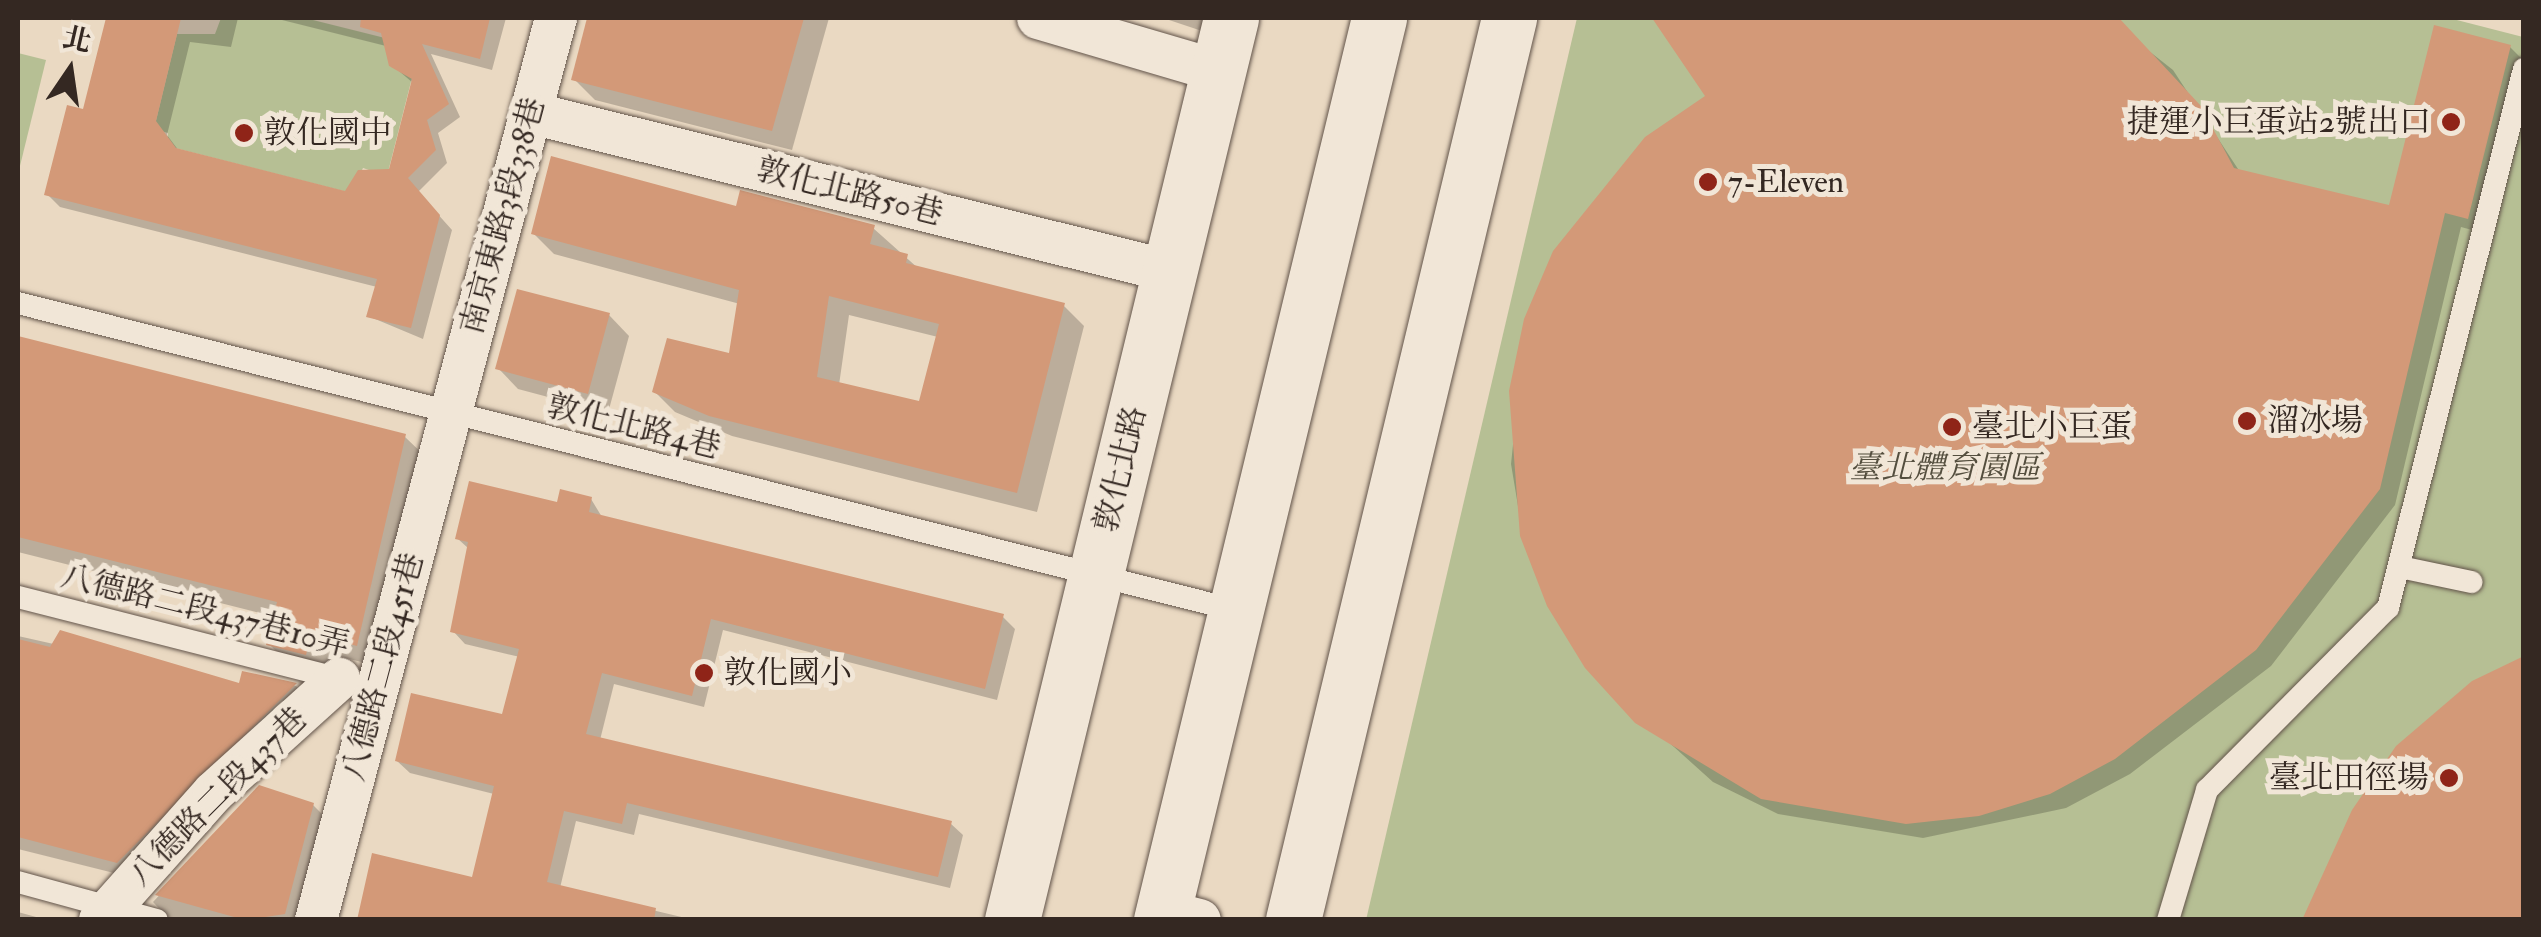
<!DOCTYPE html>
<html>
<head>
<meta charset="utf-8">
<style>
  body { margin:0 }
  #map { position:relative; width:2541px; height:937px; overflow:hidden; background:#ead9c2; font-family:"IM FELL Double Pica","Noto Serif TC",serif }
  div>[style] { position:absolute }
  .green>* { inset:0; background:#b6bf94 }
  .shadow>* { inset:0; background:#0003 }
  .building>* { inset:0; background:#d39978 }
  .roads { filter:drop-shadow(0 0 2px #62544a) drop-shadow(0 0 2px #62544a) }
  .service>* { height:22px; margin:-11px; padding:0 11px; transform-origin:11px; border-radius:11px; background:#f1e6d7 }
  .minor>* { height:42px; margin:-21px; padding:0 21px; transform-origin:21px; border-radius:21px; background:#f1e6d7 }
  .secondary>* { height:55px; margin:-27.5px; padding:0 27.5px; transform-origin:27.5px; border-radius:27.5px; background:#f1e6d7 }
  .dots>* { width:28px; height:28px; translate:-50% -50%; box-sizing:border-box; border:5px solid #f1e6d7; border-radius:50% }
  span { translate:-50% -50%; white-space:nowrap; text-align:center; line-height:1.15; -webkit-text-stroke:10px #f1e6d7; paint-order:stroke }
  .poi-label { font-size:32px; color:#342822 }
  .right { translate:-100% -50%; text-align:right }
  .left { translate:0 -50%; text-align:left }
  .street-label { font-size:32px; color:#342822 }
  .park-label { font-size:32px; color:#544e3e; font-style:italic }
  .frame { position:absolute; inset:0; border:20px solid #342822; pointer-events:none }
  .north { position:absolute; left:20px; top:20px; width:100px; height:100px; -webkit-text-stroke:8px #f1e6d7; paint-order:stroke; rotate:13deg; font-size:28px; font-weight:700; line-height:40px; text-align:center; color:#342822 }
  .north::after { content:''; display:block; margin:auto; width:35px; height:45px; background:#342822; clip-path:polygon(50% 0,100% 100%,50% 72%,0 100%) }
</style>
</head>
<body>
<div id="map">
  <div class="green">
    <i style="clip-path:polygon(221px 18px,305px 18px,393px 40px,389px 66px,414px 70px,387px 176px,363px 168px,351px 193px,167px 146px,168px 133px,154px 129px,177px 34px,215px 34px)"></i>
    <i style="clip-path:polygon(1577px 18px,2449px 18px,2523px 37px,2523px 919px,1366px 920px)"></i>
    <i style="clip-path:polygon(18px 53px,46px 60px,18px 174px)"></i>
  </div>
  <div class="shadow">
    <i style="clip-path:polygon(108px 18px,238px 18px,231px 47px,190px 42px,167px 135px,179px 151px,346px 194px,391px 171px,413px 83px,392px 65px,386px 46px,274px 18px,506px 18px,492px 70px,431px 54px,460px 117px,438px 133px,447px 163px,418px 192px,452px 230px,423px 339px,368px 316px,377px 287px,60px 207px,47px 194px,84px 112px)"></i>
    <i style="clip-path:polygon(590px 18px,829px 18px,792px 150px,595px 100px,574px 79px)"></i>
    <i style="clip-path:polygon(1163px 18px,1205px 18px,1202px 31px)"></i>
    <i style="clip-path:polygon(1655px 18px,2107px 18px,2173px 70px,2240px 172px,2391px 208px,2510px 47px,2524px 61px,2483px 233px,2461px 227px,2395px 505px,2271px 666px,2130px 774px,2066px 808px,1923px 838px,1778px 814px,1713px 782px,1604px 684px,1523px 536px,1511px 464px,1526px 320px,1709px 96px)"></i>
    <i style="clip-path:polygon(evenodd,738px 209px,873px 228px,919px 269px,1063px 305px,1084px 326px,1037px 512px,732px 436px,675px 412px,655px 392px,731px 356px,740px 304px,554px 254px,533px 233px,738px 209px,849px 315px,938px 337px,921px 404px,839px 385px,849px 315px)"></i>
    <i style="clip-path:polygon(609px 315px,629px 336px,608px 413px,518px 389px,498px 368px)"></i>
    <i style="clip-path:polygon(18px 338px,405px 437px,427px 458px,378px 666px,333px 655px,328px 675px,291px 666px,269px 644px,276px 617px,18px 552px)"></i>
    <i style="clip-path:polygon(591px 499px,602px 517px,1003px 617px,1015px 629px,997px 700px,723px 630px,704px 707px,614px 684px,600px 740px,950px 823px,963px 835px,950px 888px,639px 814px,634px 835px,576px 821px,560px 888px,694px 920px,360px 920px,474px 880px,494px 794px,410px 773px,397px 761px,503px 717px,520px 657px,465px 644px,453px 631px,469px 549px,457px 538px)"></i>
    <i style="clip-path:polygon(18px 636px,241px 686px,244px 674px,296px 686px,311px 701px,134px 878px,18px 849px)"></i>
    <i style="clip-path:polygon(259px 788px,313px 805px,331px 823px,306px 920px,170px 920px,153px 902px)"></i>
    <i style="clip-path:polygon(18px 912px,47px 920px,18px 920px)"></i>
  </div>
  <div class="building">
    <i style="clip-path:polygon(106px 18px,181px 18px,156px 121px,176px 148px,345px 191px,358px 170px,389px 169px,412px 79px,389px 66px,381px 33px,360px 27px,361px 18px,490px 18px,480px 59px,422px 44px,449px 104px,427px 120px,436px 150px,408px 178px,440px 215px,411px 328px,366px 317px,377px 279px,44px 195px,67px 105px,83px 109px)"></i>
    <i style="clip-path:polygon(587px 18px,804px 18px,772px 131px,571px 80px)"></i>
    <i style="clip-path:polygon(1652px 18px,2119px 18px,2201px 106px,2234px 168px,2389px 205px,2434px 25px,2511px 45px,2468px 219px,2445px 213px,2380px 489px,2256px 650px,2115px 759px,2050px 794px,1979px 816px,1906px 824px,1761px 799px,1635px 723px,1585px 668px,1547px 606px,1520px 536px,1509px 391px,1524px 319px,1553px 251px,1645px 137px,1705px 96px)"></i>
    <i style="clip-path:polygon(evenodd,551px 156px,736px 206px,740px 190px,875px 225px,870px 244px,908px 254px,906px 263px,1065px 303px,1017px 493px,709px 416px,652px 392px,667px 338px,729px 353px,739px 290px,531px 234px,551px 156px,829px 296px,939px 324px,919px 401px,817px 377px,829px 296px)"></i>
    <i style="clip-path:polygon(517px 289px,610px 313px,588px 394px,495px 369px)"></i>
    <i style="clip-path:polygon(18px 336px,406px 434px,357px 646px,311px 634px,306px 655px,266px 645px,277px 602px,18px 537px)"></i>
    <i style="clip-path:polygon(469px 481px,557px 502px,560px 489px,592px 497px,589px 512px,1004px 614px,985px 689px,711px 619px,692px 696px,602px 673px,586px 734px,952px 821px,938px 877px,627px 803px,622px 824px,564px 811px,547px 882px,656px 908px,654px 920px,357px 920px,372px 853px,472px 877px,494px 786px,395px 761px,411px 693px,502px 714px,519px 649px,450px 632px,468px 542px,455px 539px)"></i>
    <i style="clip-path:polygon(60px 630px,239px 683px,242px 671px,297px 683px,117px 863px,18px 837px,18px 639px,50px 647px)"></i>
    <i style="clip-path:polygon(2524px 656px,2524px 920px,2302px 920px,2352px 810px,2396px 746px,2472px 681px)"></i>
    <i style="clip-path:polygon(259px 785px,314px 803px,285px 914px,245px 920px,155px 895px)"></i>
  </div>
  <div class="roads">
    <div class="service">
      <i style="left:18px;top:303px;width:1255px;rotate:14.16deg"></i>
      <i style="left:2400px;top:567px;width:73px;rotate:11.9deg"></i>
      <i style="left:18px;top:597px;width:336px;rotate:14.3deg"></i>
      <i style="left:18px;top:882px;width:144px;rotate:15.3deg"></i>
      <i style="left:2168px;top:920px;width:136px;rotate:-73.3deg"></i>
      <i style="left:2207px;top:790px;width:257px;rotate:-45.2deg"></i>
      <i style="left:2388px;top:608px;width:556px;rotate:-75.84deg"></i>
    </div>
    <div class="minor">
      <i style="left:1038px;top:18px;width:188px;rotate:16.4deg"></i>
      <i style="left:531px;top:113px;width:657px;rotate:13.91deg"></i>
      <i style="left:1163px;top:911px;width:38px;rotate:14deg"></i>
      <i style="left:100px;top:920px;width:171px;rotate:-48.3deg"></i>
      <i style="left:214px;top:792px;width:169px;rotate:-42.1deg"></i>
      <i style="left:316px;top:920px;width:933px;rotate:-75.1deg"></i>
    </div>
    <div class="secondary">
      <i style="left:1012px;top:920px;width:928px;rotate:-76.35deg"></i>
      <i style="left:1161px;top:920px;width:928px;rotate:-76.41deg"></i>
      <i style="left:1293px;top:920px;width:928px;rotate:-76.53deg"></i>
    </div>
  </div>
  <div class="dots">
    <i style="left:2451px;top:122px;background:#8f2418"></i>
    <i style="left:244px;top:133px;background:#8f2418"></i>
    <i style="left:1708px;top:182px;background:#8f2418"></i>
    <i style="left:2247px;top:421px;background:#8f2418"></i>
    <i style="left:1952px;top:427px;background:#8f2418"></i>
    <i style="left:704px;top:673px;background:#8f2418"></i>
    <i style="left:2449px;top:778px;background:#8f2418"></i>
  </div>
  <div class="poi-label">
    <span class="right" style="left:2431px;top:122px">捷運小巨蛋站2號出口</span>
    <span class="left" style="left:264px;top:133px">敦化國中</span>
    <span class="left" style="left:1728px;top:182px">7-Eleven</span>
    <span class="left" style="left:2267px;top:421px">溜冰場</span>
    <span class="left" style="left:1972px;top:427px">臺北小巨蛋</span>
    <span class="left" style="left:724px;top:673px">敦化國小</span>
    <span class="right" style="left:2429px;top:778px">臺北田徑場</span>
  </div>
  <div class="street-label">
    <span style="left:850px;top:192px;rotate:14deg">敦化北路50巷</span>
    <span style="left:503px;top:216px;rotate:-75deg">南京東路3段338巷</span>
    <span style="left:634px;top:427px;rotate:14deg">敦化北路4巷</span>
    <span style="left:1121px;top:469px;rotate:-76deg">敦化北路</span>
    <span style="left:205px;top:611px;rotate:14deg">八德路二段437巷10弄</span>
    <span style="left:383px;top:667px;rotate:-75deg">八德路二段451巷</span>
    <span style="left:218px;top:797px;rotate:-45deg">八德路二段437巷</span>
  </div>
  <div class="park-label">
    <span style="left:1945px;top:468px">臺北體育園區</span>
  </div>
  <div class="frame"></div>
  <div class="north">北</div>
</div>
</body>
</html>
